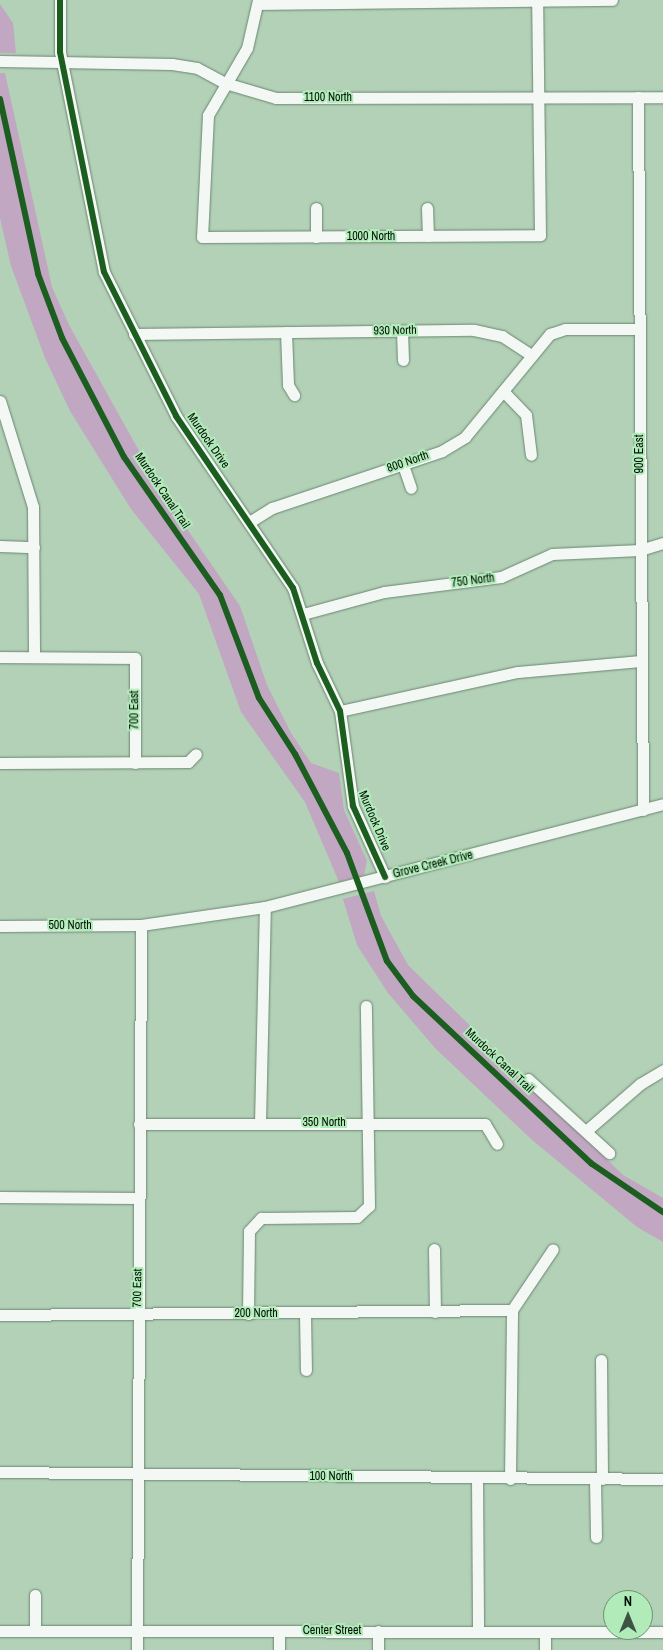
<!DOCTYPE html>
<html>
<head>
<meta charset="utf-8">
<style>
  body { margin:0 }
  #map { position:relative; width:663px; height:1650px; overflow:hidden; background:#b2d1b7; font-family:"Archivo Narrow",sans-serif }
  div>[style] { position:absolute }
  .green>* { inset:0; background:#c1a7c1 }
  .roads { filter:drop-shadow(0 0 1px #6d8571) drop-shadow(0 0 1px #6d8571) }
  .minor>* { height:11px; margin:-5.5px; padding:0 5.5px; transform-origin:5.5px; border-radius:5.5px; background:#f3f8f4 }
  .cycleway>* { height:6px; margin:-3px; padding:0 3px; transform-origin:3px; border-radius:3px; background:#1b5e20 }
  span { translate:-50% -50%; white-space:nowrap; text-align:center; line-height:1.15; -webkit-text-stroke:4px #b2ebba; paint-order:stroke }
  .street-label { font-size:12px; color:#001003 }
  .north { position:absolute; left:603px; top:1590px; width:50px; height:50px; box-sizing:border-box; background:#b2ebba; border:1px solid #6b9371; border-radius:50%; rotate:0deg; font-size:14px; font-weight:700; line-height:20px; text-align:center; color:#001003 }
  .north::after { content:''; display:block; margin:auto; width:18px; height:22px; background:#3e5442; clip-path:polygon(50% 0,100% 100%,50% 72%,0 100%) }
</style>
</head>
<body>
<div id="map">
  <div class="green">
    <i style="clip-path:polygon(0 4px,13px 23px,16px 53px,0 53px)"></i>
    <i style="clip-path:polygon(0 73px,5px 73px,52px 287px,69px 325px,163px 494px,240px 606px,267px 685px,291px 733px,311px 763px,339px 773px,344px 810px,367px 861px,364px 875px,339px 882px,305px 802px,241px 712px,199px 594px,131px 509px,70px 411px,45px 358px,11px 266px,0 218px)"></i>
    <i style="clip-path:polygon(374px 891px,381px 916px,408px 965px,623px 1175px,663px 1198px,663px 1242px,637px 1227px,531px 1139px,435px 1048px,388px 993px,357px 945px,343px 899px)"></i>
  </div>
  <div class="roads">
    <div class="minor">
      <i style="left:60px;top:0;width:52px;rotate:90deg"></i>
      <i style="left:60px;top:52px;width:224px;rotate:78.7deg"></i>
      <i style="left:104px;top:272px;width:161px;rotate:63.4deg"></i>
      <i style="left:176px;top:416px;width:208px;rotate:55.8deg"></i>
      <i style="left:293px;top:588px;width:79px;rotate:72.3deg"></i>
      <i style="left:317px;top:663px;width:53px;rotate:64.4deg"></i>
      <i style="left:340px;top:711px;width:96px;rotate:82.2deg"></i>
      <i style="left:353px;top:806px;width:78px;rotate:65.7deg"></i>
      <i style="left:258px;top:0;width:49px;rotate:102.9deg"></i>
      <i style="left:247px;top:48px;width:78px;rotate:120.2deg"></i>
      <i style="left:208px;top:115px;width:122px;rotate:92.8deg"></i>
      <i style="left:202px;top:237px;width:338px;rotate:-0.3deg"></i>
      <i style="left:540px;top:235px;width:235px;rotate:-90.7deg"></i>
      <i style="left:260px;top:4px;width:352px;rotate:-0.7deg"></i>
      <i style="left:0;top:61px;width:172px;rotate:1deg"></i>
      <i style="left:172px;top:64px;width:25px;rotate:9deg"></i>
      <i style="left:197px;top:68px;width:32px;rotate:28deg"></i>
      <i style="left:225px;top:83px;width:53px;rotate:16.4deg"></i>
      <i style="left:276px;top:98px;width:387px;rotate:-0.1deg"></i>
      <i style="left:638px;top:97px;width:713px;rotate:89.6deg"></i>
      <i style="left:427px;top:208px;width:28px;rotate:88deg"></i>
      <i style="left:316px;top:237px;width:29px;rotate:-90deg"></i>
      <i style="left:402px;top:331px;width:29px;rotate:88deg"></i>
      <i style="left:286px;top:332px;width:53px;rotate:87.8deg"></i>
      <i style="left:288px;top:385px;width:12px;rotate:59deg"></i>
      <i style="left:134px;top:334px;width:340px;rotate:-0.7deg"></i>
      <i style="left:474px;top:330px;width:29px;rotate:12deg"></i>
      <i style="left:502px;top:336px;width:35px;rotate:33deg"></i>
      <i style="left:503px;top:391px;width:33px;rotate:46deg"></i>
      <i style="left:526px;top:415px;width:40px;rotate:82.9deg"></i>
      <i style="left:0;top:401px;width:111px;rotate:72.7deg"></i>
      <i style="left:33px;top:507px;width:150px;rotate:89.6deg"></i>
      <i style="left:403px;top:465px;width:24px;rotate:71deg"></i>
      <i style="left:251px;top:521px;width:25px;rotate:-32deg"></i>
      <i style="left:272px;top:508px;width:179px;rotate:-18.5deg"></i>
      <i style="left:442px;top:451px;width:27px;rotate:-31deg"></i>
      <i style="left:465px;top:437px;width:134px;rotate:-50.5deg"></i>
      <i style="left:550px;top:334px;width:16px;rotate:-18deg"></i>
      <i style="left:565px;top:329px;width:75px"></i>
      <i style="left:0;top:546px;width:34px;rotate:2deg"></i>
      <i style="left:303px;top:614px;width:84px;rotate:-15.2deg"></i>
      <i style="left:384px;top:592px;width:118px;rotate:-7.3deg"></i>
      <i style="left:501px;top:577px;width:56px;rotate:-24.3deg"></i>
      <i style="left:552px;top:554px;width:88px;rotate:-2.6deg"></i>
      <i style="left:640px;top:550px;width:24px;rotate:-17deg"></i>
      <i style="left:0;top:657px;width:135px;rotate:0.4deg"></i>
      <i style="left:135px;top:658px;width:105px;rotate:90deg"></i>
      <i style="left:340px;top:711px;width:182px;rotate:-12.4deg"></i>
      <i style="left:518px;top:672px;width:123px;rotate:-5.1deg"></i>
      <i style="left:0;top:763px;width:188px;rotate:-0.3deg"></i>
      <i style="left:188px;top:762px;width:11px;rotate:-45deg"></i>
      <i style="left:0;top:926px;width:141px;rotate:-0.4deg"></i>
      <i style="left:141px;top:925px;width:125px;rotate:-8.3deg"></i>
      <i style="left:265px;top:907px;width:411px;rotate:-14.5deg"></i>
      <i style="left:528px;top:1079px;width:110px;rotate:42.4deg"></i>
      <i style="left:260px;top:1123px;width:216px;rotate:-88.7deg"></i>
      <i style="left:139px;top:1124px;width:346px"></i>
      <i style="left:485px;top:1124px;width:23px;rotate:59deg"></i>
      <i style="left:586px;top:1131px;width:72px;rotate:-41deg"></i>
      <i style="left:640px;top:1084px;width:27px;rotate:-31deg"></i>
      <i style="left:0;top:1197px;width:139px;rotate:0.4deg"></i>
      <i style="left:434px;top:1249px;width:63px;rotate:89.1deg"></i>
      <i style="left:248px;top:1314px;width:83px;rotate:-89.3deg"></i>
      <i style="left:249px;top:1231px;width:18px;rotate:-47deg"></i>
      <i style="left:261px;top:1218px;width:96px;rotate:-0.6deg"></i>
      <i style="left:357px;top:1217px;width:16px;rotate:-43deg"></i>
      <i style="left:369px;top:1206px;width:200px;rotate:-90.9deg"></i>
      <i style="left:305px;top:1314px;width:56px;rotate:89deg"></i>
      <i style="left:0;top:1315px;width:512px;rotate:-0.56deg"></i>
      <i style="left:601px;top:1360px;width:119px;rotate:89.5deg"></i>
      <i style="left:0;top:1472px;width:663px;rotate:0.6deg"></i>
      <i style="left:477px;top:1478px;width:153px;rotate:89.6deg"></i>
      <i style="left:510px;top:1479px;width:169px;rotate:-89.3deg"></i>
      <i style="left:512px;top:1310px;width:73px;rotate:-56.1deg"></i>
      <i style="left:595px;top:1479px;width:58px;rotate:89deg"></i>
      <i style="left:35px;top:1595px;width:36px;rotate:90deg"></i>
      <i style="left:0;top:1631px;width:663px;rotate:0.09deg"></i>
      <i style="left:137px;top:1650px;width:725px;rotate:-89.68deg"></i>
      <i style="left:279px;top:1650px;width:19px;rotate:-90deg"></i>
      <i style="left:378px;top:1650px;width:19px;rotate:-90deg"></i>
      <i style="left:545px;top:1650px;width:18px;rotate:-90deg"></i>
    </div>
  </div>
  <div class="cycleway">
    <i style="left:60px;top:0;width:52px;rotate:90deg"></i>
    <i style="left:60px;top:52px;width:224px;rotate:78.7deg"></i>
    <i style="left:104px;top:272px;width:161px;rotate:63.4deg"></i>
    <i style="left:176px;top:416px;width:208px;rotate:55.8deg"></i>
    <i style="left:293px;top:588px;width:79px;rotate:72.3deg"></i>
    <i style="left:317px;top:663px;width:53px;rotate:64.4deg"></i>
    <i style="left:340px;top:711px;width:96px;rotate:82.2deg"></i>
    <i style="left:353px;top:806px;width:78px;rotate:65.7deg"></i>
    <i style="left:0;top:99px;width:179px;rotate:77.7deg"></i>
    <i style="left:38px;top:274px;width:68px;rotate:69.4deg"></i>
    <i style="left:62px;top:338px;width:134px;rotate:62.5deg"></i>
    <i style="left:124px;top:457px;width:168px;rotate:55.2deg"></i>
    <i style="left:220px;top:595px;width:110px;rotate:69.3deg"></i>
    <i style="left:259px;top:698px;width:67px;rotate:57.3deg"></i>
    <i style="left:295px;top:754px;width:112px;rotate:62.3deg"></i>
    <i style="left:347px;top:853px;width:115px;rotate:69.7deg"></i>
    <i style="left:387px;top:961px;width:44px;rotate:53.4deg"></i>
    <i style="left:413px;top:996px;width:245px;rotate:43.2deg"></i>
    <i style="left:592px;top:1164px;width:86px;rotate:34.1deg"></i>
  </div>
  <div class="street-label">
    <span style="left:328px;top:98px">1100 North</span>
    <span style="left:371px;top:237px">1000 North</span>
    <span style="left:395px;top:331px;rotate:-1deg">930 North</span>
    <span style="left:208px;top:441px;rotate:55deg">Murdock Drive</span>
    <span style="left:640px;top:454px;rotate:-90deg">900 East</span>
    <span style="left:408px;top:462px;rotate:-19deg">800 North</span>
    <span style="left:162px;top:491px;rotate:56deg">Murdock Canal Trail</span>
    <span style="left:473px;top:581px;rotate:-7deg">750 North</span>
    <span style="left:135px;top:710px;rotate:-90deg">700 East</span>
    <span style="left:374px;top:821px;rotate:67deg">Murdock Drive</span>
    <span style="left:433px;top:865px;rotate:-14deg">Grove Creek Drive</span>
    <span style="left:70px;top:926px">500 North</span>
    <span style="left:499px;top:1061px;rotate:43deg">Murdock Canal Trail</span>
    <span style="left:324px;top:1123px">350 North</span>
    <span style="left:138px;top:1288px;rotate:-89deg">700 East</span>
    <span style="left:256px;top:1314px">200 North</span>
    <span style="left:331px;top:1477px">100 North</span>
    <span style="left:332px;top:1631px">Center Street</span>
  </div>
  <div class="north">N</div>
</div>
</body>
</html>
